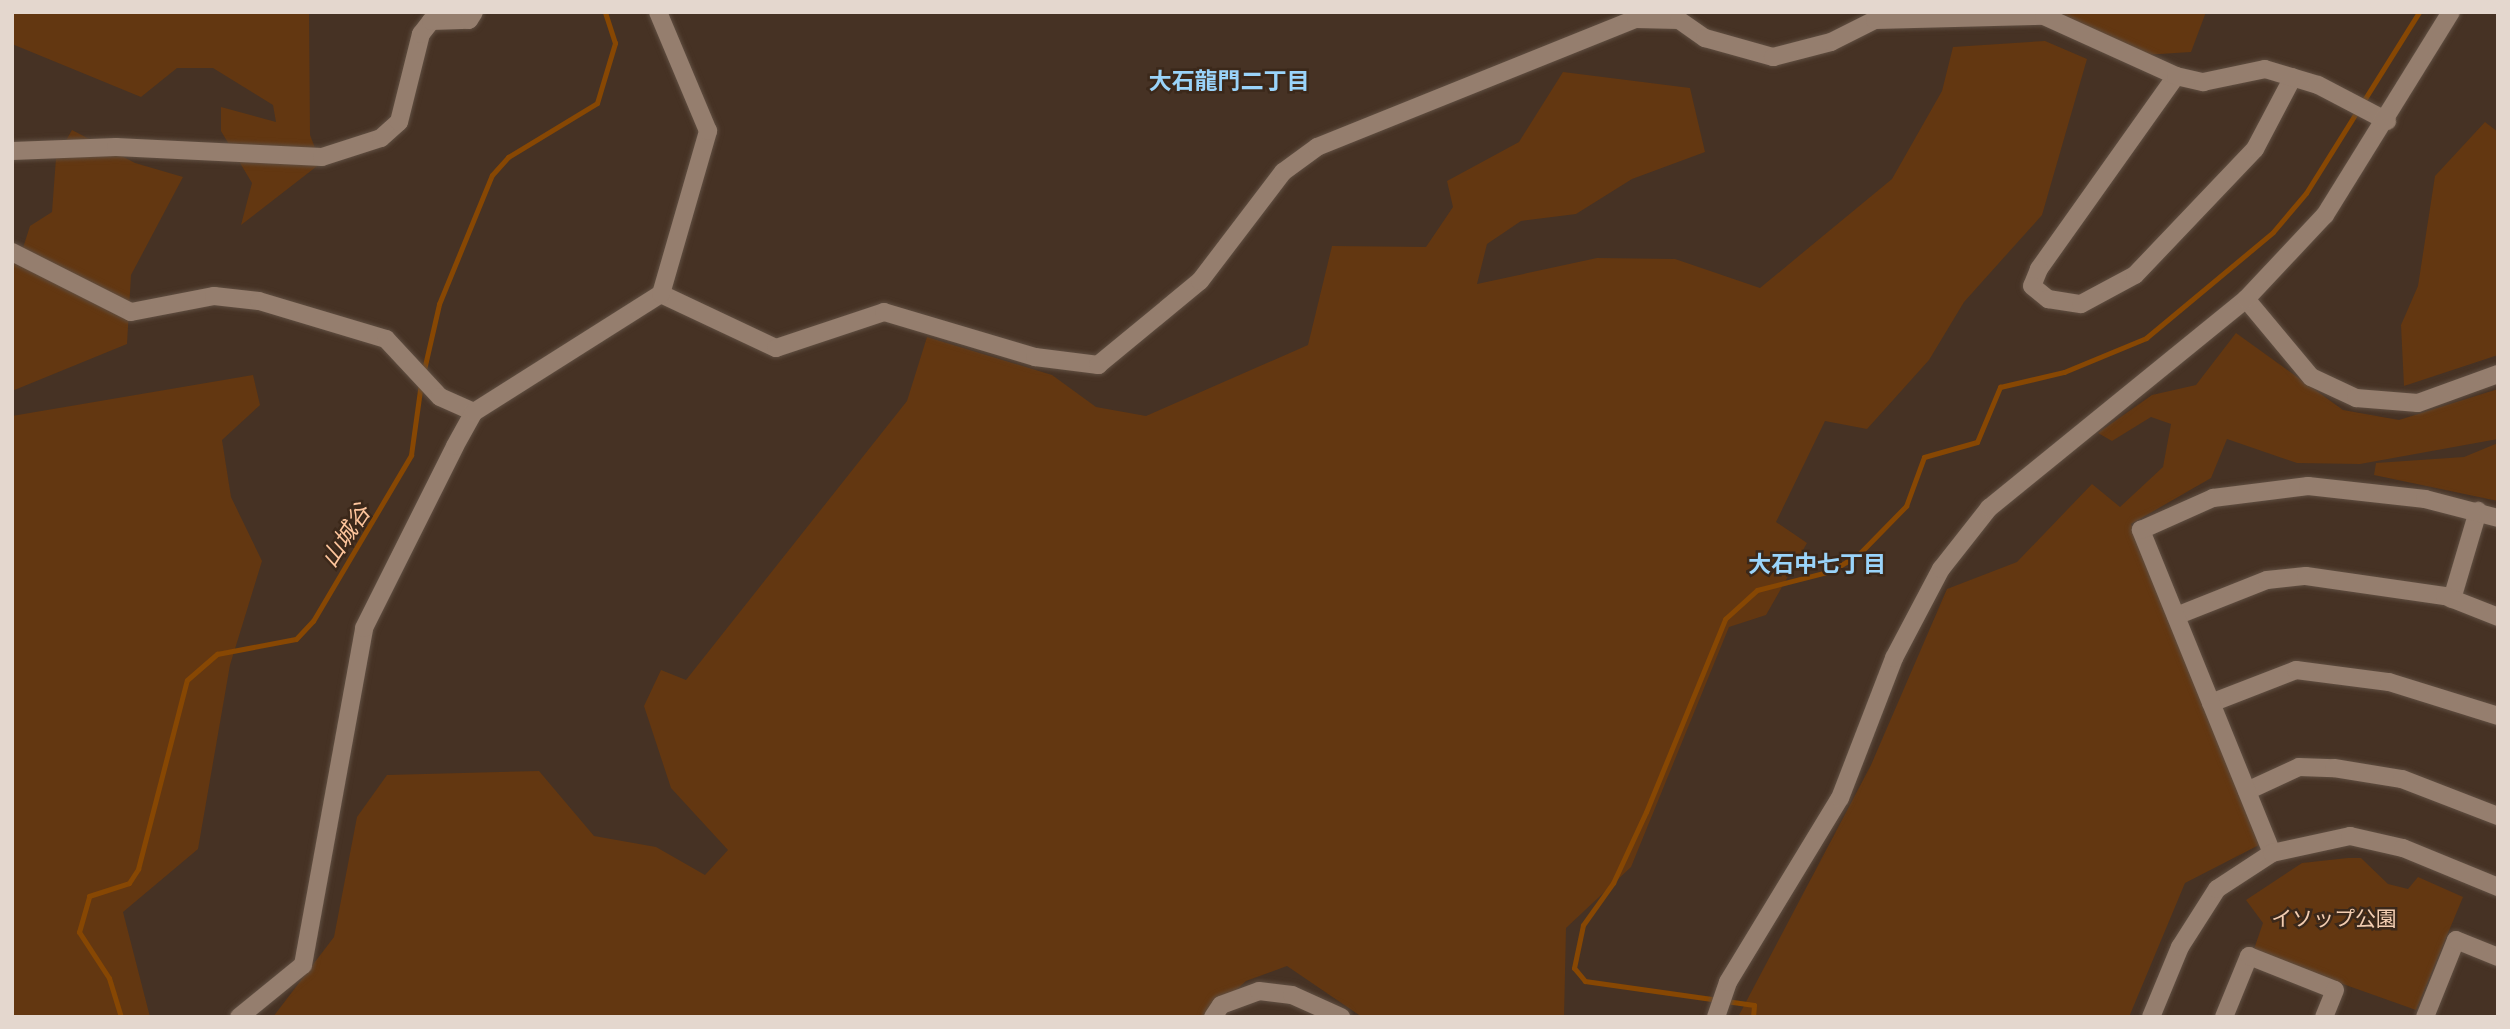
<!DOCTYPE html>
<html>
<head>
<meta charset="utf-8">
<style>
  body { margin:0 }
  #map { position:relative; width:2510px; height:1029px; overflow:hidden; background:#463224; font-family:Manrope,"Noto Sans JP",sans-serif }
  div>[style] { position:absolute }
  .green>* { inset:0; background:#633711 }
  .stream>* { height:5px; margin:-2.5px; padding:0 2.5px; transform-origin:2.5px; border-radius:2.5px; background:#874703 }
  .roads { filter:drop-shadow(0 0 2px #604f42) drop-shadow(0 0 2px #604f42) }
  .minor>* { height:18px; margin:-9px; padding:0 9px; transform-origin:9px; border-radius:9px; background:#957e6e }
  span { translate:-50% -50%; white-space:nowrap; text-align:center; line-height:1.15; -webkit-text-stroke:5px #3b281a; paint-order:stroke }
  .park-label { font-size:21px; color:#f3cdb1 }
  .neighbourhood-label { font-size:23px; color:#9ad4fa; font-weight:700 }
  .water-label { font-size:23px; color:#fec59c; font-style:italic }
  .frame { position:absolute; inset:0; border:14px solid #e4d7ce; pointer-events:none }
</style>
</head>
<body>
<div id="map">
  <div class="green">
    <i style="clip-path:polygon(12px 12px,309px 12px,310px 135px,321px 163px,241px 225px,252px 183px,221px 131px,221px 107px,276px 122px,273px 105px,213px 68px,177px 68px,141px 97px,12px 44px)"></i>
    <i style="clip-path:polygon(2058px 12px,2206px 12px,2191px 52px,2144px 55px)"></i>
    <i style="clip-path:polygon(2045px 41px,2087px 59px,2042px 215px,1964px 302px,1929px 360px,1867px 429px,1825px 421px,1776px 522px,1807px 543px,1766px 615px,1729px 627px,1631px 867px,1566px 928px,1564px 1017px,1362px 1017px,1287px 966px,1246px 981px,1207px 1017px,273px 1017px,334px 937px,357px 817px,387px 775px,539px 771px,594px 836px,656px 847px,705px 875px,728px 850px,671px 788px,644px 706px,661px 670px,686px 680px,907px 401px,927px 337px,1052px 375px,1096px 407px,1146px 416px,1308px 345px,1332px 246px,1426px 247px,1453px 207px,1447px 181px,1519px 142px,1563px 72px,1690px 88px,1705px 152px,1632px 179px,1576px 214px,1521px 221px,1487px 244px,1477px 284px,1597px 258px,1675px 259px,1760px 288px,1892px 179px,1942px 91px,1953px 47px)"></i>
    <i style="clip-path:polygon(2485px 122px,2498px 132px,2498px 355px,2404px 386px,2401px 325px,2418px 286px,2435px 176px)"></i>
    <i style="clip-path:polygon(72px 130px,135px 163px,183px 177px,131px 275px,127px 344px,12px 391px,12px 245px,22px 251px,30px 226px,52px 212px,56px 158px)"></i>
    <i style="clip-path:polygon(2236px 333px,2343px 410px,2399px 420px,2498px 389px,2498px 439px,2360px 464px,2297px 463px,2227px 439px,2211px 478px,2131px 524px,2259px 845px,2185px 883px,2129px 1017px,1738px 1017px,1871px 765px,1947px 589px,2017px 562px,2092px 484px,2120px 507px,2163px 467px,2171px 424px,2151px 417px,2112px 441px,2098px 433px,2152px 395px,2196px 385px)"></i>
    <i style="clip-path:polygon(253px 375px,260px 405px,222px 440px,231px 497px,262px 561px,230px 665px,198px 849px,123px 912px,150px 1017px,12px 1017px,12px 416px)"></i>
    <i style="clip-path:polygon(2498px 443px,2498px 501px,2374px 475px,2376px 463px,2464px 457px)"></i>
    <i style="clip-path:polygon(2348px 858px,2361px 858px,2388px 884px,2408px 889px,2418px 877px,2463px 897px,2416px 1010px,2253px 952px,2263px 923px,2246px 900px,2302px 863px)"></i>
  </div>
  <div class="stream">
    <i style="left:423px;top:374px;width:72px;rotate:-77.1deg"></i>
    <i style="left:439px;top:304px;width:139px;rotate:-67.7deg"></i>
    <i style="left:492px;top:175px;width:24px;rotate:-48deg"></i>
    <i style="left:508px;top:157px;width:104px;rotate:-31.2deg"></i>
    <i style="left:597px;top:103px;width:63px;rotate:-73.3deg"></i>
    <i style="left:615px;top:43px;width:33px;rotate:-108deg"></i>
    <i style="left:121px;top:1017px;width:41px;rotate:-107.1deg"></i>
    <i style="left:109px;top:978px;width:55px;rotate:-123.1deg"></i>
    <i style="left:79px;top:932px;width:37px;rotate:-74deg"></i>
    <i style="left:89px;top:896px;width:42px;rotate:-18deg"></i>
    <i style="left:129px;top:883px;width:17px;rotate:-57deg"></i>
    <i style="left:138px;top:869px;width:195px;rotate:-75.5deg"></i>
    <i style="left:187px;top:680px;width:40px;rotate:-41deg"></i>
    <i style="left:217px;top:654px;width:80px;rotate:-10.8deg"></i>
    <i style="left:296px;top:639px;width:25px;rotate:-47deg"></i>
    <i style="left:313px;top:621px;width:193px;rotate:-59.4deg"></i>
    <i style="left:411px;top:455px;width:73px;rotate:-82.1deg"></i>
    <i style="left:1753px;top:1017px;width:12px;rotate:-85deg"></i>
    <i style="left:1754px;top:1005px;width:171px;rotate:-171.9deg"></i>
    <i style="left:1585px;top:981px;width:17px;rotate:-130deg"></i>
    <i style="left:1574px;top:968px;width:44px;rotate:-78.2deg"></i>
    <i style="left:1583px;top:925px;width:52px;rotate:-54.5deg"></i>
    <i style="left:1613px;top:883px;width:78px;rotate:-65.1deg"></i>
    <i style="left:1646px;top:812px;width:209px;rotate:-67.7deg"></i>
    <i style="left:1725px;top:619px;width:43px;rotate:-42.2deg"></i>
    <i style="left:1757px;top:590px;width:76px;rotate:-14.4deg"></i>
    <i style="left:1831px;top:571px;width:31px;rotate:-31deg"></i>
    <i style="left:1858px;top:555px;width:69px;rotate:-45.6deg"></i>
    <i style="left:1906px;top:506px;width:52px;rotate:-69.8deg"></i>
    <i style="left:1924px;top:457px;width:55px;rotate:-15.8deg"></i>
    <i style="left:1977px;top:442px;width:60px;rotate:-67.3deg"></i>
    <i style="left:2000px;top:387px;width:66px;rotate:-13.2deg"></i>
    <i style="left:2064px;top:372px;width:89px;rotate:-22.5deg"></i>
    <i style="left:2146px;top:338px;width:165px;rotate:-39.8deg"></i>
    <i style="left:2273px;top:232px;width:51px;rotate:-49.8deg"></i>
    <i style="left:2306px;top:193px;width:213px;rotate:-58deg"></i>
  </div>
  <div class="roads">
    <div class="minor">
      <i style="left:2176px;top:76px;width:237px;rotate:125.4deg"></i>
      <i style="left:2039px;top:269px;width:18px;rotate:112deg"></i>
      <i style="left:2032px;top:286px;width:21px;rotate:39deg"></i>
      <i style="left:2048px;top:299px;width:33px;rotate:9deg"></i>
      <i style="left:2081px;top:304px;width:61px;rotate:-28.2deg"></i>
      <i style="left:2135px;top:275px;width:174px;rotate:-46.4deg"></i>
      <i style="left:2255px;top:149px;width:81px;rotate:-62.2deg"></i>
      <i style="left:12px;top:151px;width:104px;rotate:-2.2deg"></i>
      <i style="left:116px;top:147px;width:206px;rotate:2.8deg"></i>
      <i style="left:322px;top:157px;width:62px;rotate:-17.9deg"></i>
      <i style="left:381px;top:138px;width:24px;rotate:-42deg"></i>
      <i style="left:399px;top:122px;width:91px;rotate:-76deg"></i>
      <i style="left:421px;top:34px;width:16px;rotate:-52deg"></i>
      <i style="left:431px;top:21px;width:38px;rotate:-2deg"></i>
      <i style="left:469px;top:20px;width:9px;rotate:-58deg"></i>
      <i style="left:12px;top:252px;width:133px;rotate:26.8deg"></i>
      <i style="left:131px;top:312px;width:85px;rotate:-10.9deg"></i>
      <i style="left:214px;top:296px;width:45px;rotate:6.3deg"></i>
      <i style="left:259px;top:301px;width:133px;rotate:16.7deg"></i>
      <i style="left:386px;top:339px;width:79px;rotate:47deg"></i>
      <i style="left:440px;top:397px;width:37px;rotate:24deg"></i>
      <i style="left:661px;top:294px;width:127px;rotate:25.2deg"></i>
      <i style="left:776px;top:348px;width:114px;rotate:-18.4deg"></i>
      <i style="left:884px;top:312px;width:158px;rotate:16.6deg"></i>
      <i style="left:1035px;top:357px;width:64px;rotate:7.2deg"></i>
      <i style="left:1098px;top:365px;width:132px;rotate:-39.5deg"></i>
      <i style="left:1200px;top:281px;width:137px;rotate:-52.7deg"></i>
      <i style="left:1283px;top:172px;width:42px;rotate:-36.3deg"></i>
      <i style="left:1317px;top:147px;width:344px;rotate:-21.9deg"></i>
      <i style="left:1636px;top:19px;width:43px;rotate:1.3deg"></i>
      <i style="left:1679px;top:20px;width:32px;rotate:35deg"></i>
      <i style="left:1705px;top:38px;width:71px;rotate:15.6deg"></i>
      <i style="left:1773px;top:57px;width:60px;rotate:-14.5deg"></i>
      <i style="left:1831px;top:42px;width:49px;rotate:-26.6deg"></i>
      <i style="left:1875px;top:20px;width:169px;rotate:-1.4deg"></i>
      <i style="left:2044px;top:16px;width:145px;rotate:24.4deg"></i>
      <i style="left:2176px;top:76px;width:28px;rotate:13deg"></i>
      <i style="left:2203px;top:82px;width:63px;rotate:-11.8deg"></i>
      <i style="left:2265px;top:69px;width:55px;rotate:16.8deg"></i>
      <i style="left:2318px;top:85px;width:78px;rotate:27.6deg"></i>
      <i style="left:2246px;top:299px;width:102px;rotate:50.2deg"></i>
      <i style="left:2311px;top:377px;width:50px;rotate:25deg"></i>
      <i style="left:2356px;top:398px;width:62px;rotate:4.6deg"></i>
      <i style="left:2418px;top:403px;width:85px;rotate:-19.9deg"></i>
      <i style="left:2452px;top:599px;width:92px;rotate:-73.5deg"></i>
      <i style="left:2176px;top:616px;width:98px;rotate:-21.6deg"></i>
      <i style="left:2267px;top:580px;width:39px;rotate:-6deg"></i>
      <i style="left:2306px;top:576px;width:140px;rotate:8.2deg"></i>
      <i style="left:2445px;top:596px;width:57px;rotate:21.6deg"></i>
      <i style="left:2211px;top:703px;width:91px;rotate:-21.2deg"></i>
      <i style="left:2296px;top:670px;width:94px;rotate:7.4deg"></i>
      <i style="left:2389px;top:682px;width:114px;rotate:17.3deg"></i>
      <i style="left:2247px;top:791px;width:57px;rotate:-24.8deg"></i>
      <i style="left:2299px;top:767px;width:35px;rotate:2deg"></i>
      <i style="left:2334px;top:768px;width:69px;rotate:9.2deg"></i>
      <i style="left:2402px;top:779px;width:103px;rotate:21.1deg"></i>
      <i style="left:2272px;top:853px;width:349px;rotate:-112.1deg"></i>
      <i style="left:2141px;top:530px;width:79px;rotate:-24deg"></i>
      <i style="left:2213px;top:498px;width:96px;rotate:-7.2deg"></i>
      <i style="left:2308px;top:486px;width:118px;rotate:6.3deg"></i>
      <i style="left:2425px;top:499px;width:75px;rotate:14.6deg"></i>
      <i style="left:239px;top:1017px;width:82px;rotate:-39.1deg"></i>
      <i style="left:303px;top:965px;width:342px;rotate:-79.7deg"></i>
      <i style="left:364px;top:628px;width:203px;rotate:-63.4deg"></i>
      <i style="left:455px;top:446px;width:39px;rotate:-61deg"></i>
      <i style="left:474px;top:412px;width:221px;rotate:-32.3deg"></i>
      <i style="left:661px;top:294px;width:170px;rotate:-73.9deg"></i>
      <i style="left:708px;top:131px;width:129px;rotate:-112.8deg"></i>
      <i style="left:1213px;top:1017px;width:14px;rotate:-56deg"></i>
      <i style="left:1221px;top:1005px;width:40px;rotate:-20.2deg"></i>
      <i style="left:1259px;top:991px;width:33px;rotate:7deg"></i>
      <i style="left:1292px;top:995px;width:54px;rotate:24.2deg"></i>
      <i style="left:1716px;top:1017px;width:37px;rotate:-71deg"></i>
      <i style="left:1728px;top:982px;width:215px;rotate:-58.7deg"></i>
      <i style="left:1840px;top:798px;width:150px;rotate:-68.9deg"></i>
      <i style="left:1894px;top:658px;width:101px;rotate:-62.2deg"></i>
      <i style="left:1941px;top:569px;width:78px;rotate:-51.8deg"></i>
      <i style="left:1989px;top:508px;width:331px;rotate:-39.1deg"></i>
      <i style="left:2246px;top:299px;width:115px;rotate:-46.8deg"></i>
      <i style="left:2325px;top:215px;width:239px;rotate:-58.2deg"></i>
      <i style="left:2151px;top:1017px;width:76px;rotate:-67.5deg"></i>
      <i style="left:2180px;top:947px;width:69px;rotate:-57.5deg"></i>
      <i style="left:2217px;top:889px;width:66px;rotate:-33.2deg"></i>
      <i style="left:2272px;top:853px;width:80px;rotate:-12.3deg"></i>
      <i style="left:2350px;top:836px;width:54px;rotate:12.8deg"></i>
      <i style="left:2403px;top:848px;width:103px;rotate:22.3deg"></i>
      <i style="left:2224px;top:1017px;width:66px;rotate:-67.7deg"></i>
      <i style="left:2249px;top:956px;width:92px;rotate:21.6deg"></i>
      <i style="left:2335px;top:990px;width:29px;rotate:112deg"></i>
      <i style="left:2425px;top:1017px;width:83px;rotate:-68.1deg"></i>
      <i style="left:2456px;top:940px;width:45px;rotate:22deg"></i>
    </div>
  </div>
  <div class="park-label">
    <span style="left:2334px;top:918px">イソップ公園</span>
  </div>
  <div class="neighbourhood-label">
    <span style="left:1229px;top:80px">大石龍門二丁目</span>
    <span style="left:1817px;top:563px">大石中七丁目</span>
  </div>
  <div class="water-label">
    <span style="left:345px;top:535px;rotate:-57deg">山城谷</span>
  </div>
  <div class="frame"></div>
</div>
</body>
</html>
